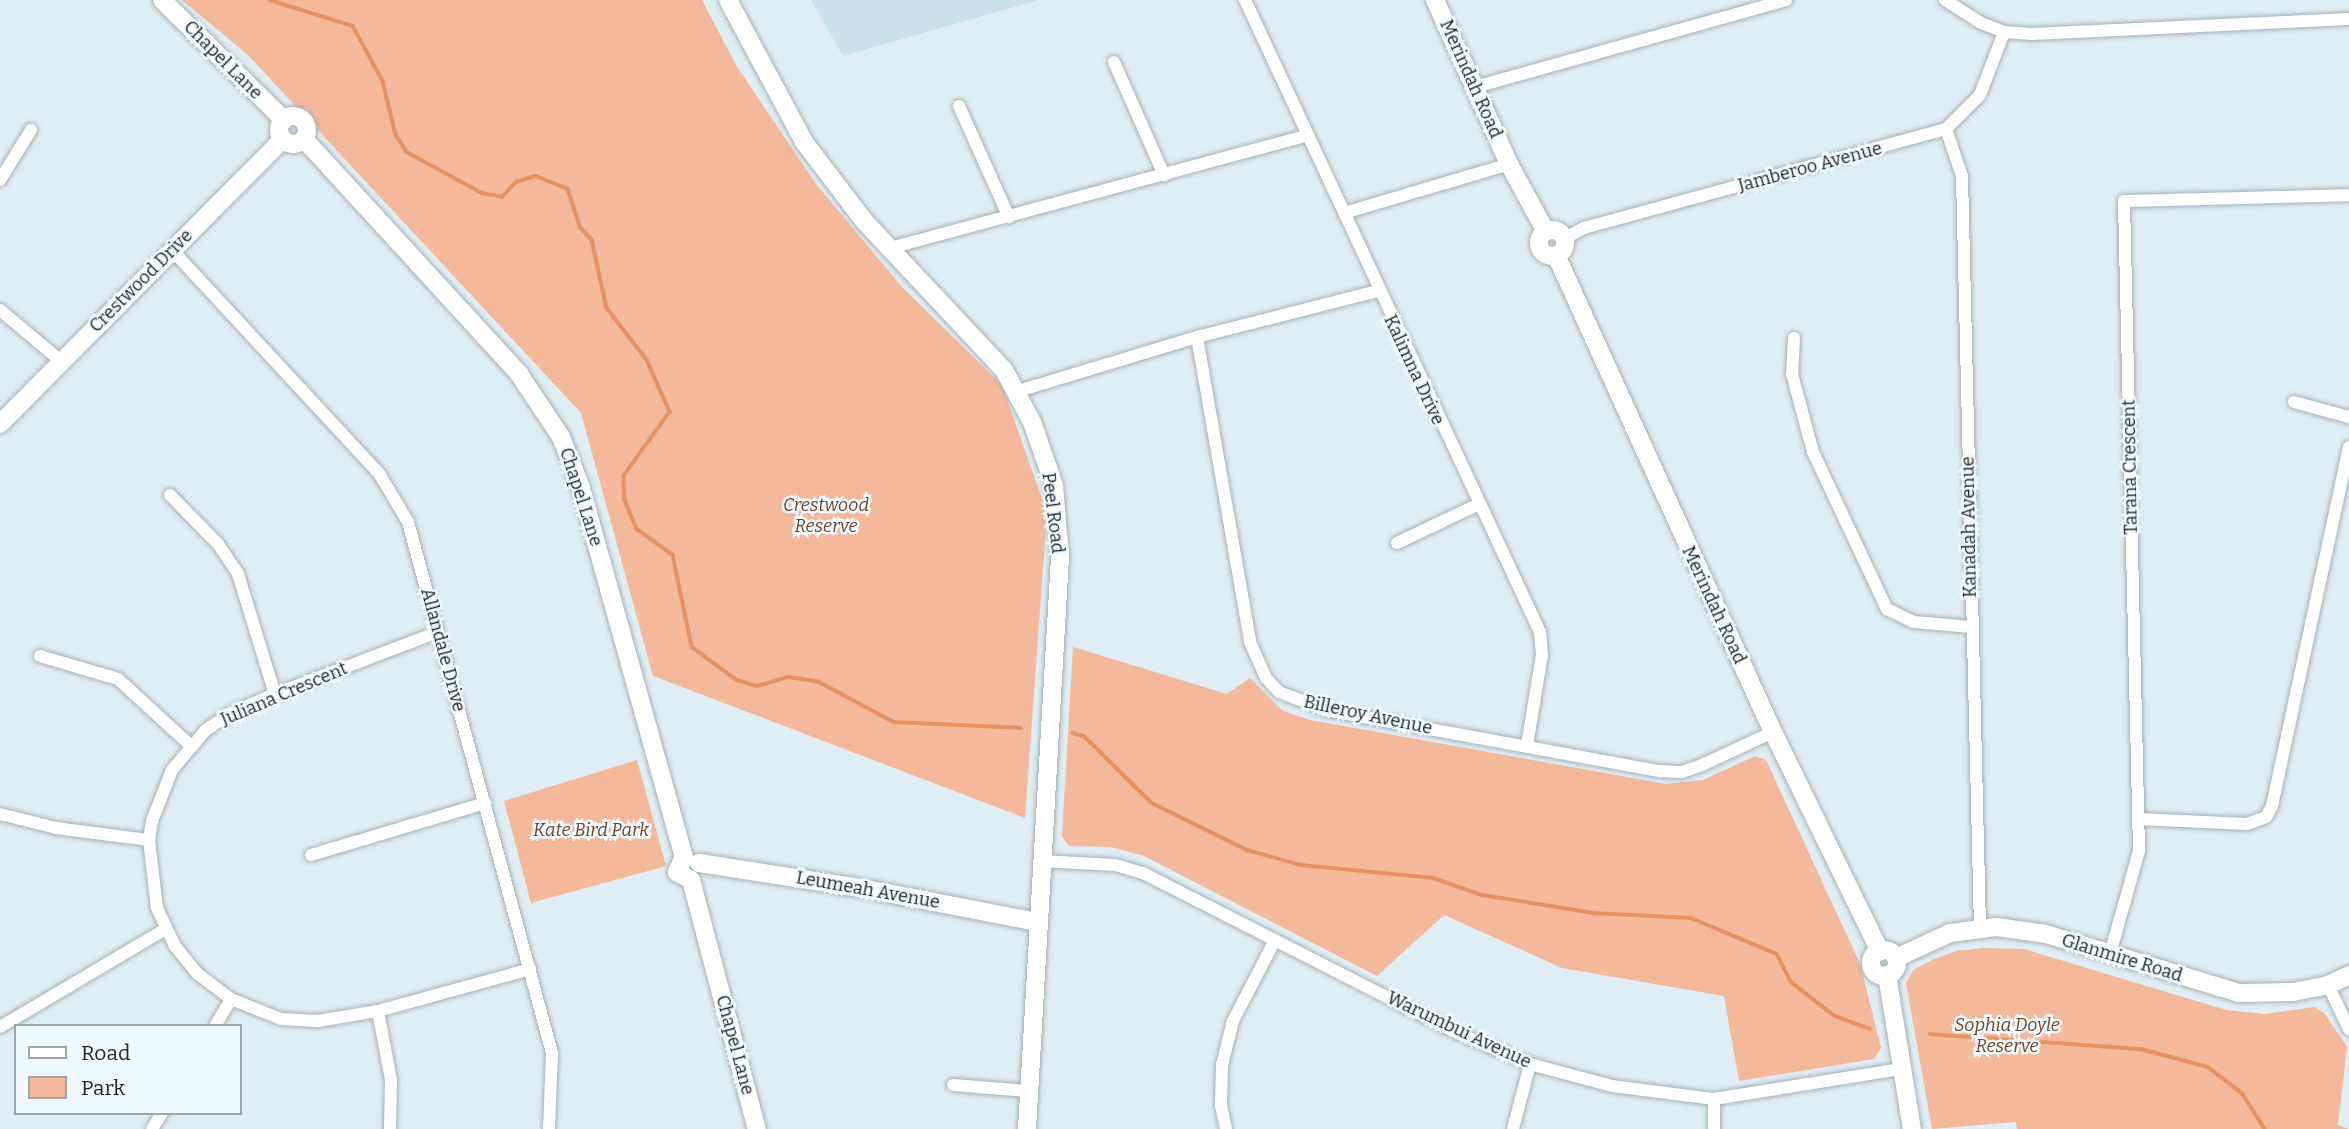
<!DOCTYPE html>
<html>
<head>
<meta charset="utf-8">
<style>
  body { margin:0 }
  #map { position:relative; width:2349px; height:1129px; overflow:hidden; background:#dfedf4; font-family:Bitter,serif }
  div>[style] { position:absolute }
  .built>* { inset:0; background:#cbe2eb }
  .green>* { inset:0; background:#f3b99a }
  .stream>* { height:3.5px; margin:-1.75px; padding:0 1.75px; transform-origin:1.75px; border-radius:1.75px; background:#e89162 }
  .roads { filter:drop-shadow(0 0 2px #a4b2b7) drop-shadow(0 0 2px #a4b2b7) }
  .street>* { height:12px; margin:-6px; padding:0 6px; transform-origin:6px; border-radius:6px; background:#fff }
  .secondary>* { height:18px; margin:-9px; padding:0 9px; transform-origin:9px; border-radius:9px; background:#fff }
  .secondary>.ring { margin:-9px; padding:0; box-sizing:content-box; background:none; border:18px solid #fff; border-radius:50% }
  span { translate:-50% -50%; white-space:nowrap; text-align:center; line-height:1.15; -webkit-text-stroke:5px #eefaff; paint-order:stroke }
  .street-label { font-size:18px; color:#23282a }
  .park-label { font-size:18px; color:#79401e; font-style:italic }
  .legend { position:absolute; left:14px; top:1024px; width:228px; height:91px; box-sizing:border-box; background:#eefaff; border:2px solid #9da6aa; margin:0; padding:9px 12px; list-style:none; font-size:21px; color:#23282a }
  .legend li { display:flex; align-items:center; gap:14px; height:35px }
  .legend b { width:35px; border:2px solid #9da6aa }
</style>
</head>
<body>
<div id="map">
  <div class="built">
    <i style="clip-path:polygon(811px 0,1039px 0,843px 56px)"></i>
  </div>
  <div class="green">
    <i style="clip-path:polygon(182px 0,702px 0,736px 65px,816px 184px,902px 287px,1002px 385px,1047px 513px,1025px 818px,653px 676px,581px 413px,248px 55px)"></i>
    <i style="clip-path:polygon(1073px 647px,1227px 694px,1250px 678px,1283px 711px,1310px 720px,1666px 784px,1703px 780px,1755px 756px,1766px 760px,1861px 966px,1881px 1048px,1874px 1059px,1739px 1081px,1724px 996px,1562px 968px,1444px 915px,1377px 976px,1144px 856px,1111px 847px,1069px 846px,1062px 836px)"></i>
    <i style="clip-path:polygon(637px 760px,666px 866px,531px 903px,504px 801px)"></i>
    <i style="clip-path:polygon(1983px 948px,2024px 949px,2226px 1010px,2265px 1014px,2315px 1007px,2325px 1014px,2347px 1047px,2338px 1125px,2349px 1129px,2017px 1129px,2016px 1122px,1932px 1129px,1906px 983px,1913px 970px,1934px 959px,1956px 951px)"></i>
  </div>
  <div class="stream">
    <i style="left:270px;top:0;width:87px;rotate:17.4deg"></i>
    <i style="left:353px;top:26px;width:63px;rotate:61.4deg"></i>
    <i style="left:383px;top:81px;width:56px;rotate:76.5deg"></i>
    <i style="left:396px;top:135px;width:20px;rotate:57deg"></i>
    <i style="left:407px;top:152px;width:85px;rotate:28.7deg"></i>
    <i style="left:482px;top:193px;width:20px;rotate:11deg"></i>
    <i style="left:502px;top:197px;width:21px;rotate:-47deg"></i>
    <i style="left:516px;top:182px;width:21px;rotate:-17deg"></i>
    <i style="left:536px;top:176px;width:35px;rotate:22deg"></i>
    <i style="left:568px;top:189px;width:40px;rotate:72deg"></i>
    <i style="left:580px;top:227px;width:18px;rotate:47deg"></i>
    <i style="left:592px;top:240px;width:70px;rotate:77.6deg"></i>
    <i style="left:607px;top:308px;width:66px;rotate:52.4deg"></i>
    <i style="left:647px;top:360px;width:57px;rotate:66.1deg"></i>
    <i style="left:670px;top:412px;width:79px;rotate:125.7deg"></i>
    <i style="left:624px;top:476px;width:24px;rotate:88deg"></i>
    <i style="left:625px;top:500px;width:31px;rotate:68deg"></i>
    <i style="left:637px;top:529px;width:44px;rotate:35.8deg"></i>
    <i style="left:673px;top:555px;width:94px;rotate:78.3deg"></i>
    <i style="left:692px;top:647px;width:56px;rotate:36.3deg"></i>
    <i style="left:737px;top:680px;width:21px;rotate:17deg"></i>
    <i style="left:757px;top:686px;width:33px;rotate:-16deg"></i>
    <i style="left:789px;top:677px;width:30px;rotate:9deg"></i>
    <i style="left:819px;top:682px;width:85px;rotate:28.1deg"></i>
    <i style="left:894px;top:722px;width:127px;rotate:2.7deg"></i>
    <i style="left:1073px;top:733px;width:11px;rotate:15deg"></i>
    <i style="left:1084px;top:736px;width:95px;rotate:44.6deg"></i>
    <i style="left:1152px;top:803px;width:106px;rotate:26.3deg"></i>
    <i style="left:1247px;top:850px;width:56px;rotate:15.5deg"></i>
    <i style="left:1301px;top:865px;width:133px;rotate:5.6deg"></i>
    <i style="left:1433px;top:878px;width:52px;rotate:19.1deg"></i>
    <i style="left:1482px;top:895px;width:113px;rotate:9.1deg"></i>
    <i style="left:1594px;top:913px;width:97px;rotate:3deg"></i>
    <i style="left:1691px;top:918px;width:93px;rotate:22.7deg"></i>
    <i style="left:1777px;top:954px;width:31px;rotate:63deg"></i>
    <i style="left:1791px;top:982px;width:56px;rotate:37.7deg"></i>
    <i style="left:1835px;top:1016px;width:37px;rotate:20deg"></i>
    <i style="left:1930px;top:1034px;width:212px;rotate:4.1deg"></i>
    <i style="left:2141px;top:1049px;width:69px;rotate:15deg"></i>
    <i style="left:2208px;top:1067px;width:43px;rotate:37.4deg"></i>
    <i style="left:2242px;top:1093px;width:43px;rotate:57.4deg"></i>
  </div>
  <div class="roads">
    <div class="street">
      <i style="left:1245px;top:0;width:697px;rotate:64.98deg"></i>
      <i style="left:1540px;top:632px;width:23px;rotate:85deg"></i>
      <i style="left:1542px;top:655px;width:92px;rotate:99.4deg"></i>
      <i style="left:1945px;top:0;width:43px;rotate:32.6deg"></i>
      <i style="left:1981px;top:23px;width:25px;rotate:21deg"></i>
      <i style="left:2004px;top:32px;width:28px;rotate:4deg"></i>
      <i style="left:2032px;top:34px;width:317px;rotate:-2.7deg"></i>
      <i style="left:1114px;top:62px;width:124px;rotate:66.1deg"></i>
      <i style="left:1475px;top:87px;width:323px;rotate:-15.6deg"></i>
      <i style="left:959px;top:106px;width:122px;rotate:65.8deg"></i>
      <i style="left:1946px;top:129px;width:50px;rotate:71.2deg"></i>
      <i style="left:1962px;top:176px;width:751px;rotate:88.63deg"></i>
      <i style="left:0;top:180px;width:59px;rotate:-58.2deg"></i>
      <i style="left:1344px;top:213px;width:172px;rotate:-16.5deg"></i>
      <i style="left:1564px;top:239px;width:23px;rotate:-29deg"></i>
      <i style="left:1584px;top:228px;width:375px;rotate:-15.3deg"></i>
      <i style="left:1946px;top:129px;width:48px;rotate:-45deg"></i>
      <i style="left:1980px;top:95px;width:67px;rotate:-69.1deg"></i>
      <i style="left:890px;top:248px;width:431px;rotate:-15.1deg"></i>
      <i style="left:172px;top:250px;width:306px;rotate:47.2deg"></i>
      <i style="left:380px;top:475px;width:55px;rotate:59.2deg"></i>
      <i style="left:408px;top:522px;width:550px;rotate:74.83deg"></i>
      <i style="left:552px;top:1053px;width:76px;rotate:92.3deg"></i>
      <i style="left:0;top:310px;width:81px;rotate:40deg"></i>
      <i style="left:1197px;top:337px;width:310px;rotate:80.1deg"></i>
      <i style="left:1250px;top:642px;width:39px;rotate:66deg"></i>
      <i style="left:1266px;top:678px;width:19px;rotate:47deg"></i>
      <i style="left:1279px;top:692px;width:50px;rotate:21deg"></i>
      <i style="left:1326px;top:710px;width:340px;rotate:10.4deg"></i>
      <i style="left:1660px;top:771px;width:22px;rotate:3deg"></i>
      <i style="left:1682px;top:772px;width:21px;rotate:-19deg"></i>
      <i style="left:1702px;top:765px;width:78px;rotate:-24.9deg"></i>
      <i style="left:1794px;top:338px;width:36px;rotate:93deg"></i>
      <i style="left:1792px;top:374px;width:81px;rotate:74.9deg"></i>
      <i style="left:1813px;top:452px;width:174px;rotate:64.8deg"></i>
      <i style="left:1887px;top:609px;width:30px;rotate:26deg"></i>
      <i style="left:1914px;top:622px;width:57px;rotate:5deg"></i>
      <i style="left:1018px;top:391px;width:187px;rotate:-16.8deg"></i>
      <i style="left:1197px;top:337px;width:186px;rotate:-14.3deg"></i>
      <i style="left:2294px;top:402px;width:57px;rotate:15.3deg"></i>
      <i style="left:170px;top:495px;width:69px;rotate:45.6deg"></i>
      <i style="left:218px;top:544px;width:36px;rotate:56deg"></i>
      <i style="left:238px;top:574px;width:126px;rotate:72.9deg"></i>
      <i style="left:1397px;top:543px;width:89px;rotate:-25.4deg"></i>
      <i style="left:438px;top:632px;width:174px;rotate:159.2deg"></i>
      <i style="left:275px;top:694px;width:50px;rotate:156.5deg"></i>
      <i style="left:229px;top:714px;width:29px;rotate:145deg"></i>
      <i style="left:205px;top:731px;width:51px;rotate:130.2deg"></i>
      <i style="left:172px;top:770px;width:55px;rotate:111.4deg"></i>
      <i style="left:152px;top:821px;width:19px;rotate:99deg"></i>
      <i style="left:149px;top:840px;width:68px;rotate:83.3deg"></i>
      <i style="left:157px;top:908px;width:42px;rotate:64.7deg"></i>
      <i style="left:175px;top:946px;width:36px;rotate:51deg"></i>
      <i style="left:198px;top:974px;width:41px;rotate:37.1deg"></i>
      <i style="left:231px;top:999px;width:54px;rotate:21.8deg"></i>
      <i style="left:281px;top:1019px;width:37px;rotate:3deg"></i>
      <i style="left:318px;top:1021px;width:61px;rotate:-9.5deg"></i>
      <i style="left:378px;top:1011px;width:158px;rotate:-15.4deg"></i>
      <i style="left:40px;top:656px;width:81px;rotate:16.4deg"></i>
      <i style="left:118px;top:679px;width:98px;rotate:42.5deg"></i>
      <i style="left:0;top:814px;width:58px;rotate:14deg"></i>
      <i style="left:56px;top:828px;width:94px;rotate:7.4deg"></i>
      <i style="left:2138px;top:819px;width:109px;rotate:2.6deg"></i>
      <i style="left:2247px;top:824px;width:20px;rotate:-20deg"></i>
      <i style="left:2266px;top:817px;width:13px;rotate:-61deg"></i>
      <i style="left:2272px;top:806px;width:367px;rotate:-77.9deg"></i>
      <i style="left:311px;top:855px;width:182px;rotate:-16.6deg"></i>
      <i style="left:1040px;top:861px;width:76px;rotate:3deg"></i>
      <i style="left:1116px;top:865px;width:28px;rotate:17deg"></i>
      <i style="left:1143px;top:873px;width:348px;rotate:27deg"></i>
      <i style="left:1453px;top:1031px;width:84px;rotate:23.2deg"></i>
      <i style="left:1530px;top:1064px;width:85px;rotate:15deg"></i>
      <i style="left:1612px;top:1086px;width:103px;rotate:7.3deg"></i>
      <i style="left:1714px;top:1099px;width:190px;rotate:-9.1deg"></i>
      <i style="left:2110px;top:954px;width:107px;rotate:-74.3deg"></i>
      <i style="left:2139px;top:851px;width:650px;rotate:-91.32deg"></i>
      <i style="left:2124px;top:201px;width:225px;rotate:-1.5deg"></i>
      <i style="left:2328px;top:985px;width:49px;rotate:64.5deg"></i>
      <i style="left:378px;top:1011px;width:70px;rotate:79.3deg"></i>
      <i style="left:391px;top:1080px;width:49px;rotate:91.2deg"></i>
      <i style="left:215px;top:1026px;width:31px;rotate:-59deg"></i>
      <i style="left:0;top:1027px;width:193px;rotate:-30.6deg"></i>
      <i style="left:953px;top:1085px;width:75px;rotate:4.6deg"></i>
      <i style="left:1714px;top:1099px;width:30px;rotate:90deg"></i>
      <i style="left:152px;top:1129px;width:19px;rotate:-58deg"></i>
      <i style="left:1226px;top:1129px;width:24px;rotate:-102deg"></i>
      <i style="left:1221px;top:1106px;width:41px;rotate:-88.6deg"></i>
      <i style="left:1222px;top:1065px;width:45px;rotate:-76deg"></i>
      <i style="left:1233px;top:1021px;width:91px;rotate:-62.6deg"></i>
      <i style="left:1513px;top:1129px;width:67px;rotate:-75.3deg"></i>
    </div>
    <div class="secondary">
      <i style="left:162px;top:0;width:171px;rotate:44.5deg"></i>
      <i style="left:728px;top:0;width:161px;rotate:61.8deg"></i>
      <i style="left:804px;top:142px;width:101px;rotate:52.7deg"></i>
      <i style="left:865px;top:222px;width:203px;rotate:46.8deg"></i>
      <i style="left:1004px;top:370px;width:59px;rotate:61.7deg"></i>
      <i style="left:1032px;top:422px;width:67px;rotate:70.8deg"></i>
      <i style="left:1054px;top:485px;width:72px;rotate:85.2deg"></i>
      <i style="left:1060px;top:557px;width:573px;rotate:93.3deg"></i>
      <i style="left:1435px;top:0;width:180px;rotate:65.7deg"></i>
      <i style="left:1509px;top:164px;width:77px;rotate:61.4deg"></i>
      <i class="ring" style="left:279px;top:116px;width:10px;height:10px"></i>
      <i style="left:304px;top:139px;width:319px;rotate:47.5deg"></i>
      <i style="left:519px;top:374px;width:76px;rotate:56.3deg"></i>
      <i style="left:561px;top:437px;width:52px;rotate:68.4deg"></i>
      <i style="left:580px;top:485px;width:386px;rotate:74.4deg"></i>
      <i class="ring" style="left:1539px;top:230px;width:8px;height:8px"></i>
      <i style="left:1556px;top:255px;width:524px;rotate:65.54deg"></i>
      <i style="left:1773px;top:732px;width:244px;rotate:64deg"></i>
      <i style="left:0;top:424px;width:402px;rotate:-45.2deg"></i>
      <i style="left:684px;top:857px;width:17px;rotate:115deg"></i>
      <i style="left:677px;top:872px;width:16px;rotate:30deg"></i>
      <i style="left:699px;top:863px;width:164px;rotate:8.8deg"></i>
      <i style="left:861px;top:888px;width:179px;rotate:10.9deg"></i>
      <i style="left:691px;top:880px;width:258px;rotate:75.2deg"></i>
      <i class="ring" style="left:1871px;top:950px;width:8px;height:8px"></i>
      <i style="left:1896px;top:958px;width:60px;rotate:-24.8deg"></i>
      <i style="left:1950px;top:933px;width:47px;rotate:-7.3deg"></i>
      <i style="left:1997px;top:927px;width:49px;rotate:8.1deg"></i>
      <i style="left:2046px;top:934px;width:202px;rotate:17deg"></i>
      <i style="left:2239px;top:993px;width:54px;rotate:-1.1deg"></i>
      <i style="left:2293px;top:992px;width:36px;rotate:-11deg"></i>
      <i style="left:2328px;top:985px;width:23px;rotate:-25deg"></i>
      <i style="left:1887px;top:975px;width:156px;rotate:80.8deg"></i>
    </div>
  </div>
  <div class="street-label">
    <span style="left:223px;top:60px;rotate:45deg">Chapel Lane</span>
    <span style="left:1471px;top:79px;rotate:66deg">Merindah Road</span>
    <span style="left:1810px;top:167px;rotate:-15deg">Jamberoo Avenue</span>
    <span style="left:141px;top:281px;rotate:-45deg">Crestwood Drive</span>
    <span style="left:1414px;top:370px;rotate:65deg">Kalimna Drive</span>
    <span style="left:2130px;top:467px;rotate:-91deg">Tarana Crescent</span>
    <span style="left:581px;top:497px;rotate:72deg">Chapel Lane</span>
    <span style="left:1053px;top:513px;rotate:83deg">Peel Road</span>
    <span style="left:1969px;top:527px;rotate:-91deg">Kanadah Avenue</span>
    <span style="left:1714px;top:605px;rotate:65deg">Merindah Road</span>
    <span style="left:443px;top:650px;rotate:75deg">Allandale Drive</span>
    <span style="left:284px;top:694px;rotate:-23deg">Juliana Crescent</span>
    <span style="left:1368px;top:715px;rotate:12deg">Billeroy Avenue</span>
    <span style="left:868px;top:890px;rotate:10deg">Leumeah Avenue</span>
    <span style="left:2122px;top:958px;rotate:17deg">Glanmire Road</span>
    <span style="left:1459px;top:1030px;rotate:25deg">Warumbui Avenue</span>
    <span style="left:735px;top:1045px;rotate:75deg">Chapel Lane</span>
  </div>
  <div class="park-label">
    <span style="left:826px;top:516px">Crestwood<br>Reserve</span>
    <span style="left:591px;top:830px">Kate Bird Park</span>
    <span style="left:2007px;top:1036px">Sophia Doyle<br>Reserve</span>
  </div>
  <ul class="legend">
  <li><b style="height:9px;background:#fff"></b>Road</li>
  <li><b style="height:19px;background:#f3b99a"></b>Park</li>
  </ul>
</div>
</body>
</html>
